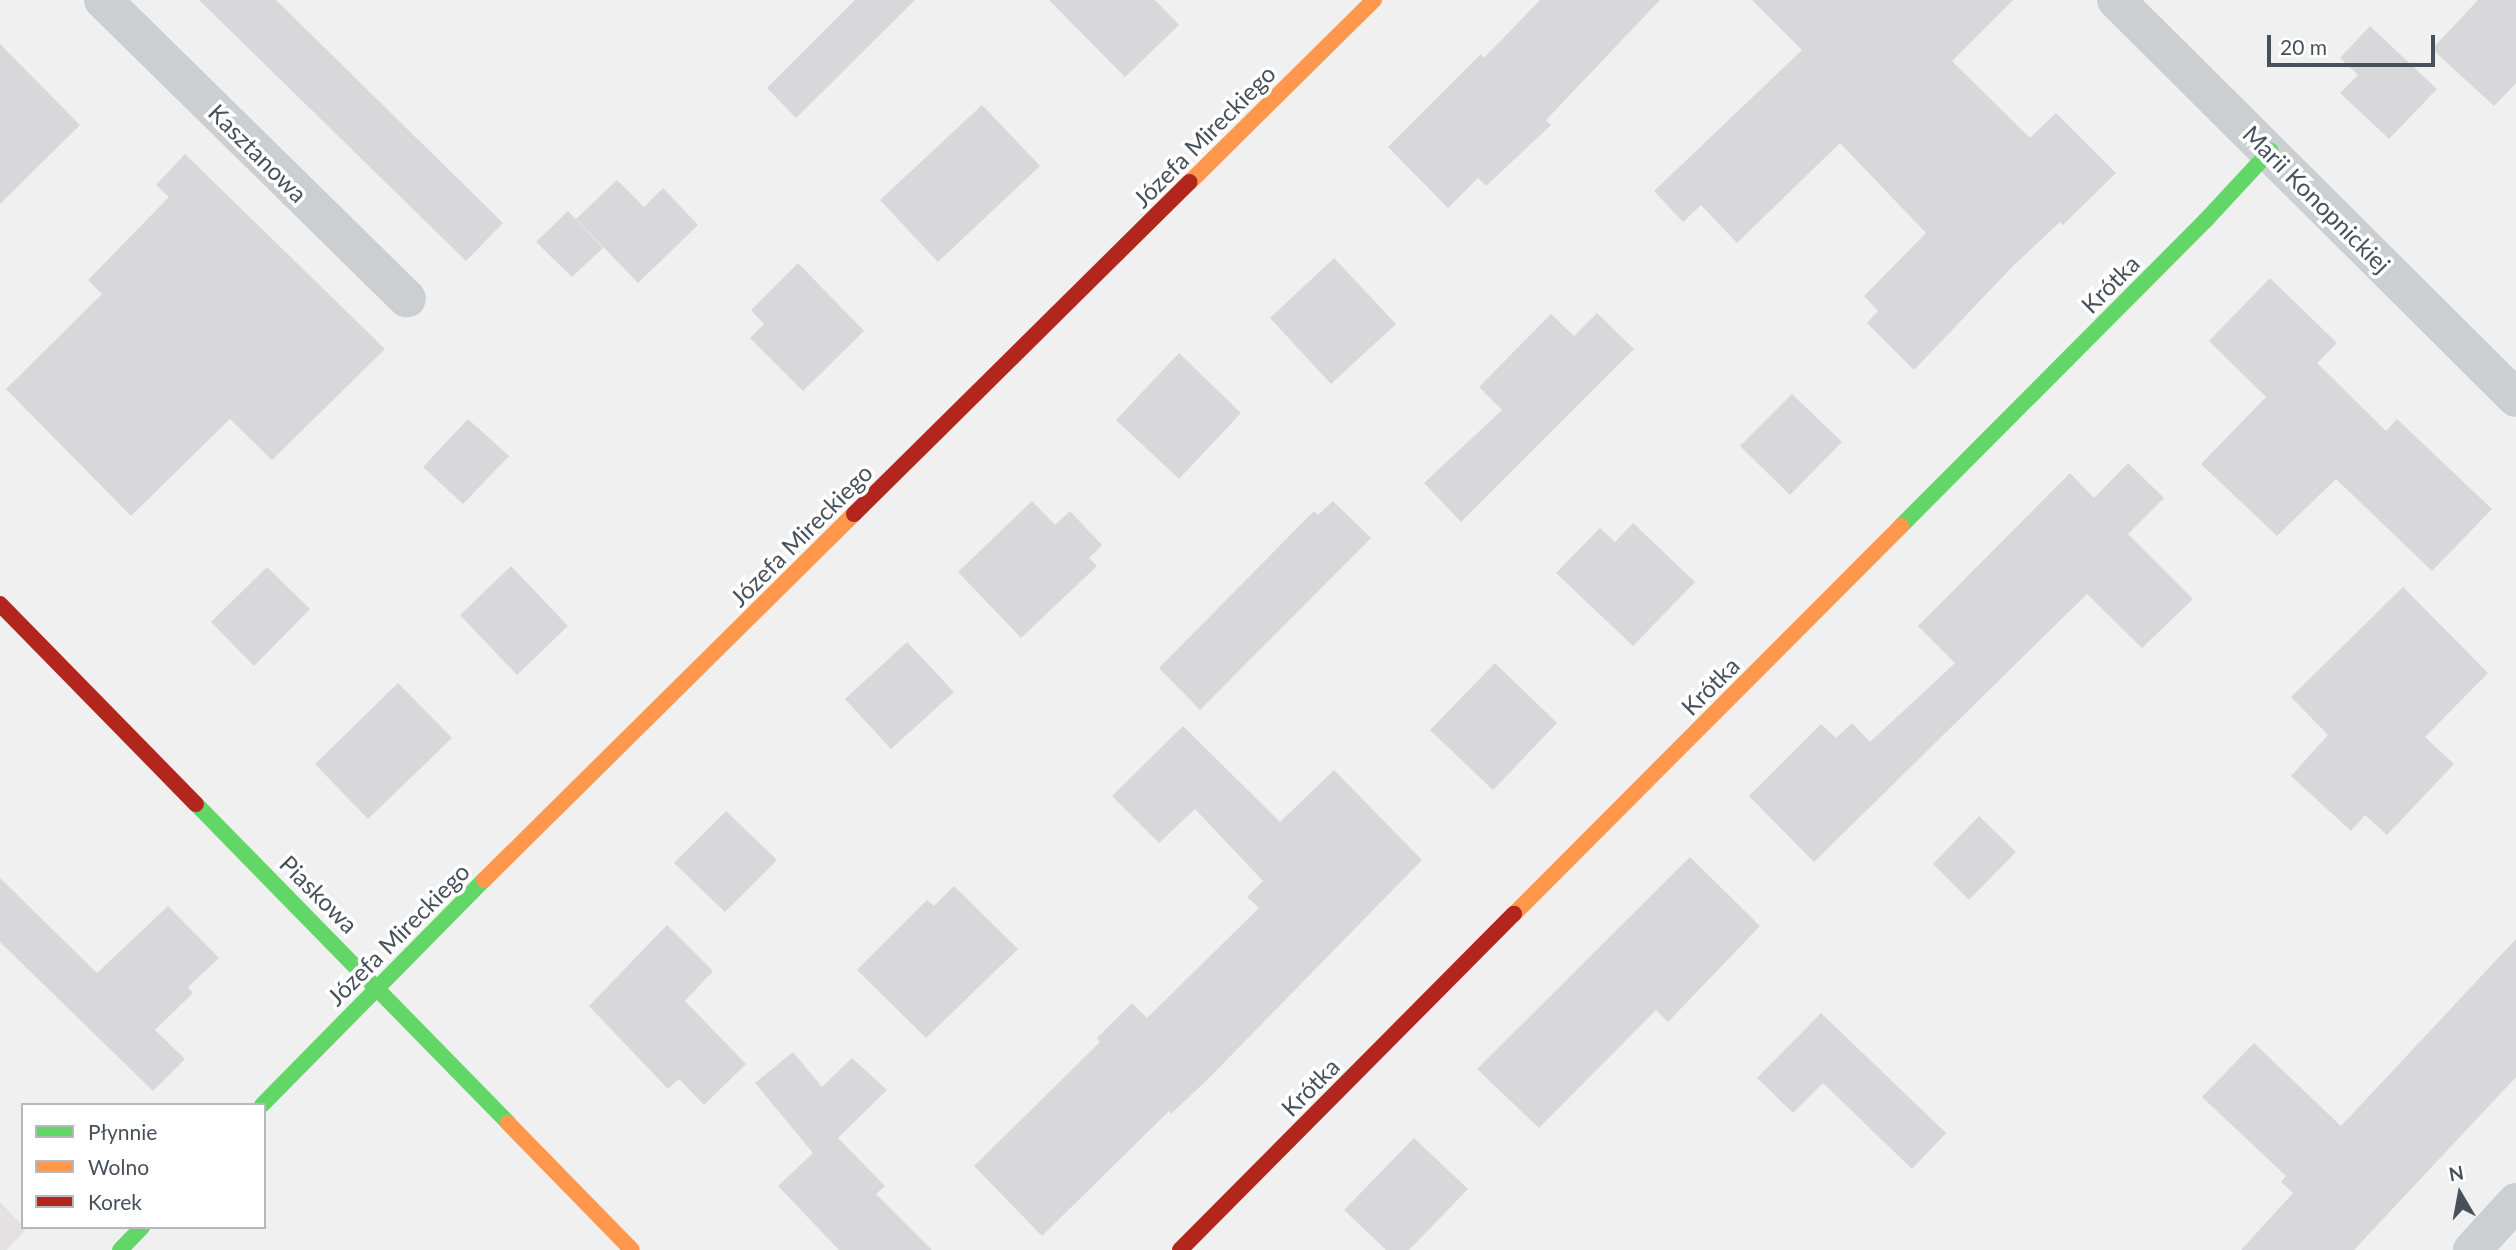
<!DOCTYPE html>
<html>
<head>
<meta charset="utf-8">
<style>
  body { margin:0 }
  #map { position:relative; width:2516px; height:1250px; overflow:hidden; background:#f1f0f0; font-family:Lato,sans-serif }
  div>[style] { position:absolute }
  .education>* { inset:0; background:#e3e1e2 }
  .building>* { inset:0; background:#d8d8da }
  .street>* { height:38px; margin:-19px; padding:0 19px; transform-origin:19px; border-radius:19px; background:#cccfd1 }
  .fast>* { height:16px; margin:-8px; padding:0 8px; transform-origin:8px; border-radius:8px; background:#63d668 }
  .slow>* { height:16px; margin:-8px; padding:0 8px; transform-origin:8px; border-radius:8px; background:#ff974d }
  .jam>* { height:16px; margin:-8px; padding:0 8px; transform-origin:8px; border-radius:8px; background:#b3261e }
  span { translate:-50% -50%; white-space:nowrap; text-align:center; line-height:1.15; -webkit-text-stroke:7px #fff; paint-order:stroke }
  .street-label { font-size:24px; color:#47515c }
  .legend { position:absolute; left:21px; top:1103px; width:245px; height:126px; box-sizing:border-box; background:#fff; border:2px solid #b5b9be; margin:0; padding:9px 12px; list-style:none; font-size:21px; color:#47515c }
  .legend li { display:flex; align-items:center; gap:14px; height:35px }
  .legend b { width:35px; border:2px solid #b5b9be }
  .north { position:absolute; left:2425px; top:1159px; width:70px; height:70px; -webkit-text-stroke:5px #fff; paint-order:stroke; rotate:350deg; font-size:19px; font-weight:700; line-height:28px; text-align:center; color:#47515c }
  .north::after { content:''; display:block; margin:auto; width:24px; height:32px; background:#47515c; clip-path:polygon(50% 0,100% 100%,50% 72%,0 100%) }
  .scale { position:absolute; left:2267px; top:35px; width:168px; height:32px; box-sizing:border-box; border:4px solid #47515c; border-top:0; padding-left:9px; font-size:21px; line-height:24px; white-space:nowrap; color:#47515c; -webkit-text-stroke:5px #fff; paint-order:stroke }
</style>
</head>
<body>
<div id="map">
  <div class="education">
    <i style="clip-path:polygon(0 1202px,26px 1229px,7px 1250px,0 1250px)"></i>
  </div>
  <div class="building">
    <i style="clip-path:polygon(199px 0,276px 0,503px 223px,466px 261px)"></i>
    <i style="clip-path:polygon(855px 0,915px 0,796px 118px,767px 88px)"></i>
    <i style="clip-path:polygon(1049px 0,1155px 0,1179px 25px,1125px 77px)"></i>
    <i style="clip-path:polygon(1540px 0,1660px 0,1546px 120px,1551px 125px,1486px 186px,1478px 178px,1448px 208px,1388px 147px,1481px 54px,1484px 58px)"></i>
    <i style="clip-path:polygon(1752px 0,2013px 0,1952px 61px,2030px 138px,2056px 113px,2116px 173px,2063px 225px,2060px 222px,2013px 266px,1914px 370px,1867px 323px,1878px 311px,1864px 296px,1926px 233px,1840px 143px,1737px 243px,1701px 205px,1683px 222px,1654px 191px,1802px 50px)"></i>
    <i style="clip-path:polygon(2478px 0,2516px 0,2516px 83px,2494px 106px,2432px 49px)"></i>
    <i style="clip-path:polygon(2370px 26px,2437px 89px,2389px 139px,2340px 93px,2358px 75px,2340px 58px)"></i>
    <i style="clip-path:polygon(0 44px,80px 125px,0 204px)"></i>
    <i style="clip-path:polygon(982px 105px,1040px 166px,938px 262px,880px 200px)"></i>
    <i style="clip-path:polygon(185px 154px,385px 349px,272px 460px,230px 419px,131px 516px,6px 389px,102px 294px,88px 280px,169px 197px,156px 185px)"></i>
    <i style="clip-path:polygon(617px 180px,644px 207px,663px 188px,698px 225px,638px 283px,576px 219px)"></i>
    <i style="clip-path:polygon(568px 211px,603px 248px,572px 277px,536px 242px)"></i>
    <i style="clip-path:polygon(1334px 258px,1396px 324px,1331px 384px,1270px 318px)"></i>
    <i style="clip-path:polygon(798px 263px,864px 331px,803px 391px,750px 338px,764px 324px,751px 310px)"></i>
    <i style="clip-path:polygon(2270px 278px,2337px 343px,2317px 363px,2386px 431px,2397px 419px,2492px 509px,2432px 571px,2336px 479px,2277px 536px,2201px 464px,2266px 397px,2209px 341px)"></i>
    <i style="clip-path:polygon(1597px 313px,1634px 349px,1461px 522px,1424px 483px,1502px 410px,1479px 387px,1551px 314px,1574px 336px)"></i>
    <i style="clip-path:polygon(1179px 353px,1241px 413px,1179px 479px,1116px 420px)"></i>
    <i style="clip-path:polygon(1792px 394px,1842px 442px,1790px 495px,1740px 446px)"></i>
    <i style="clip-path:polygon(468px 419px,509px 456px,463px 504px,423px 467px)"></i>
    <i style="clip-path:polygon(2128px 463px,2164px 498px,2128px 534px,2193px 599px,2142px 648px,2087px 594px,1814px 862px,1749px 796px,1821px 724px,1836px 738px,1852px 723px,1870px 742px,1955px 663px,1918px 626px,2070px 473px,2094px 498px)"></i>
    <i style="clip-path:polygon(1032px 501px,1055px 525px,1070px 511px,1102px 545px,1089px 558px,1097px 566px,1021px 638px,958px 572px)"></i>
    <i style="clip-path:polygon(1333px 501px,1371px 538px,1200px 710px,1159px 668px,1314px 511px,1318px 515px)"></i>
    <i style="clip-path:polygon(1633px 523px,1695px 582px,1633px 646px,1556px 573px,1600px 528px,1615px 542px)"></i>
    <i style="clip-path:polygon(511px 566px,568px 626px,517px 675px,460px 615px)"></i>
    <i style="clip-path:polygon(267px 567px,310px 609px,254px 666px,211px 622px)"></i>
    <i style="clip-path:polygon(2403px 587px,2488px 673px,2425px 737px,2454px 764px,2387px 835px,2365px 815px,2351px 831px,2291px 776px,2328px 735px,2291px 697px)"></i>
    <i style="clip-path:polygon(907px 642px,954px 692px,891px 749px,845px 699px)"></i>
    <i style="clip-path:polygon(1495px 663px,1557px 723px,1493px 790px,1430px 730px)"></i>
    <i style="clip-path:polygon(398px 683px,452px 738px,368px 819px,315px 764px)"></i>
    <i style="clip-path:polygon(1183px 726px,1280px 822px,1334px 770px,1422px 860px,1208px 1079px,1171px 1114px,1169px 1111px,1042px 1236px,974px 1166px,1100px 1042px,1097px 1038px,1132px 1003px,1147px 1018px,1259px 908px,1247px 897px,1263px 881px,1195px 809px,1159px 843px,1112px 796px)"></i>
    <i style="clip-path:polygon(726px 811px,777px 860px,725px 912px,674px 863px)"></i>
    <i style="clip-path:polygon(1979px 816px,2016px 852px,1969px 900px,1933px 864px)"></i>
    <i style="clip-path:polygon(1690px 857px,1760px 926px,1668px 1022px,1656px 1010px,1539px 1128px,1477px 1069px)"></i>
    <i style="clip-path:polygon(0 878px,97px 973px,168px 906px,219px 958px,188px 987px,193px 993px,155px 1030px,185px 1059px,153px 1091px,0 942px)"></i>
    <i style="clip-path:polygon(954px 886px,1018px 949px,926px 1038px,857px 970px,927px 900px,934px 906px)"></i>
    <i style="clip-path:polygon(667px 925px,713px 971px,685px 1001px,746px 1064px,704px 1105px,679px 1079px,668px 1089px,589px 1006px)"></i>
    <i style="clip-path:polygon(2516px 939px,2516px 1077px,2354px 1250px,2241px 1250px,2293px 1193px,2281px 1182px,2286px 1176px,2202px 1097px,2254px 1043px,2341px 1126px)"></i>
    <i style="clip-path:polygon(1821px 1013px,1946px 1133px,1912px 1169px,1823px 1083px,1793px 1113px,1757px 1078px)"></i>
    <i style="clip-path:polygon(793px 1052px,822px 1087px,852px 1058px,887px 1090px,838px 1138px,885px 1186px,876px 1194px,932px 1250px,839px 1250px,778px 1186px,813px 1153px,755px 1083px)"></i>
    <i style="clip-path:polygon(1414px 1138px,1468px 1189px,1409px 1250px,1386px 1250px,1344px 1210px)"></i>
  </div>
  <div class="street">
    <i style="left:103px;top:0;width:426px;rotate:44.5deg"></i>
    <i style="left:2116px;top:0;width:564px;rotate:44.86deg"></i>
    <i style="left:2472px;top:1250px;width:65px;rotate:-47.5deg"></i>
  </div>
  <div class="fast">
    <i style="left:1901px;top:526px;width:431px;rotate:-45.1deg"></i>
    <i style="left:2205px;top:221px;width:96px;rotate:-47.1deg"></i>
    <i style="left:196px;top:804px;width:446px;rotate:45.6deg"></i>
    <i style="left:262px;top:1105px;width:316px;rotate:-45.4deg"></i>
    <i style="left:120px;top:1250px;width:32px;rotate:-46deg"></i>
  </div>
  <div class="slow">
    <i style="left:1190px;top:182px;width:259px;rotate:-44.7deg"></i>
    <i style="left:484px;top:880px;width:520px;rotate:-44.69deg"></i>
    <i style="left:1514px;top:914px;width:548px;rotate:-45.07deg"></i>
    <i style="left:508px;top:1123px;width:177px;rotate:45.7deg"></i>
  </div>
  <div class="jam">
    <i style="left:854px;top:514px;width:472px;rotate:-44.7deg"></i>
    <i style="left:0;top:604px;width:280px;rotate:45.6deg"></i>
    <i style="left:1180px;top:1250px;width:474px;rotate:-45.2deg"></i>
  </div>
  <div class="street-label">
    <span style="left:1204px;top:136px;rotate:-45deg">Józefa Mireckiego</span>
    <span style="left:258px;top:153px;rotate:45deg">Kasztanowa</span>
    <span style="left:2317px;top:199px;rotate:45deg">Marii Konopnickiej</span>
    <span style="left:2110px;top:284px;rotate:-45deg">Krótka</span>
    <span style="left:801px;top:535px;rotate:-45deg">Józefa Mireckiego</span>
    <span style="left:1710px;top:686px;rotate:-45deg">Krótka</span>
    <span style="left:319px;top:894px;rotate:45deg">Piaskowa</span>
    <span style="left:398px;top:934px;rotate:-45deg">Józefa Mireckiego</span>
    <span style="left:1310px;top:1087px;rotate:-45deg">Krótka</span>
  </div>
  <ul class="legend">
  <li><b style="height:9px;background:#63d668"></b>Płynnie</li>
  <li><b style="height:9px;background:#ff974d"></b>Wolno</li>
  <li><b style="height:9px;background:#b3261e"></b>Korek</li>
  </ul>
  <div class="north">N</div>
  <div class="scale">20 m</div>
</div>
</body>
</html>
